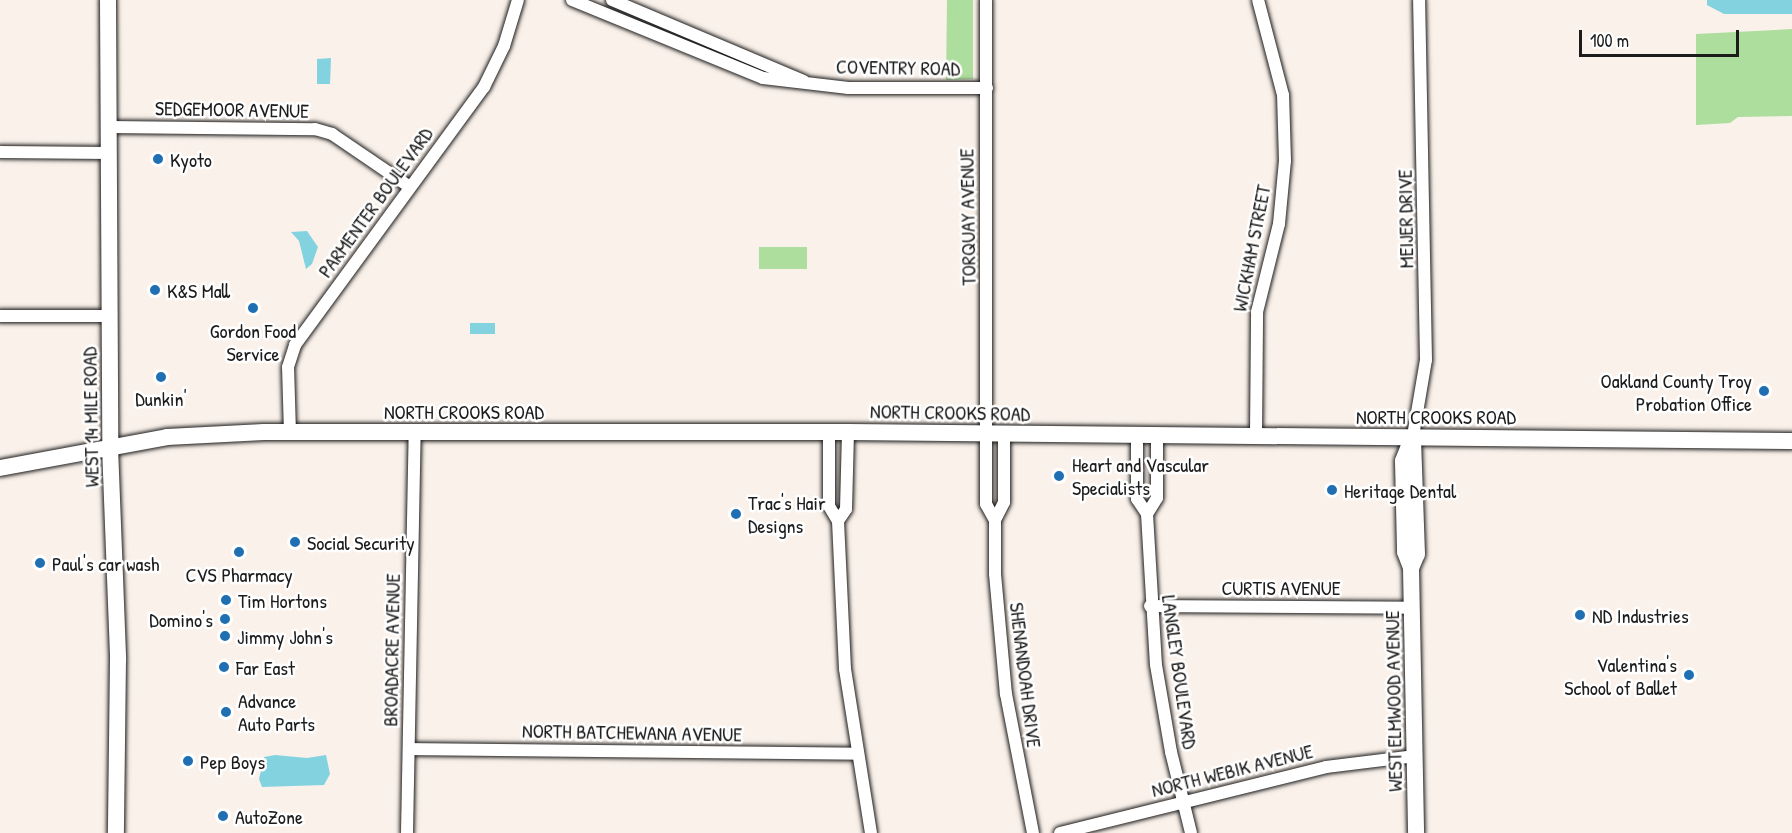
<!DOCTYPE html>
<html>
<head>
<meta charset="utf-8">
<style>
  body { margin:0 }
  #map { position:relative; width:1792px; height:833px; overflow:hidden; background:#faf1ea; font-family:"Patrick Hand",sans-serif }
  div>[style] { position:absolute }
  .green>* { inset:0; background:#aede9e }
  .water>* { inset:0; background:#83d2e0 }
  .roads { filter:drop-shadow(0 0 2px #1c1c1c) drop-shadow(0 0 2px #1c1c1c) }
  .street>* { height:12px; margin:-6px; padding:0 6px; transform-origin:6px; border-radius:6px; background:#fff }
  .secondary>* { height:16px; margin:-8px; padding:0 8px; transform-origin:8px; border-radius:8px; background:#fff }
  .dots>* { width:16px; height:16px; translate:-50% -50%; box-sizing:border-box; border:3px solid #fff; border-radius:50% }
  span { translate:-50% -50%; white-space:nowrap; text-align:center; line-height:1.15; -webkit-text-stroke:5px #fff; paint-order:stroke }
  .street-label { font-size:20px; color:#1c1c1c }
  .poi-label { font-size:20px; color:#1c1c1c }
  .left { translate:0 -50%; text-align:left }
  .right { translate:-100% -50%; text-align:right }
  .scale { position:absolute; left:1579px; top:30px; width:160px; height:27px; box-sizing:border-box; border:3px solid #1c1c1c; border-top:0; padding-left:8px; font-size:18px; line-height:21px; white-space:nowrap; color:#1c1c1c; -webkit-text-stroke:4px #fff; paint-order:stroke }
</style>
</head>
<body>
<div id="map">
  <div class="green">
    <i style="clip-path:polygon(947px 0,973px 0,973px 79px,946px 80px)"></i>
    <i style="clip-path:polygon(1792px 29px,1792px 116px,1738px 117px,1730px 123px,1696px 125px,1696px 34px)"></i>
    <i style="clip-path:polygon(759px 247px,807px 247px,807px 269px,759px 269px)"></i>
  </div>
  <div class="water">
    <i style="clip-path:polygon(1707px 0,1792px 0,1792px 14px,1724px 14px,1707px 5px)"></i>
    <i style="clip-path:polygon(331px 58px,330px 84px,317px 84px,317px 59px)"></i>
    <i style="clip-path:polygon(307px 231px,318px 247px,312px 264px,306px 269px,299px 241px,291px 232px)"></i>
    <i style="clip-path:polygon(470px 323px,495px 323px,495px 334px,470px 334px)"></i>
    <i style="clip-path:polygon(275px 755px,307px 758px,326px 755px,330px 774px,324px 785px,262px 787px,259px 779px,264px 757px)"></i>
  </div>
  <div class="roads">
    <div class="street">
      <i style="left:572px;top:0;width:206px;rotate:22.2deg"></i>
      <i style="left:763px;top:78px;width:86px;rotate:6.7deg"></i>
      <i style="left:848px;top:88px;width:139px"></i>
      <i style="left:612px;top:0;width:208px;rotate:22.9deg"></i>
      <i style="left:986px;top:0;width:504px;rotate:90deg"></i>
      <i style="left:986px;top:504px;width:18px;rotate:61deg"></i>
      <i style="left:995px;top:520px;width:54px;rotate:90deg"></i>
      <i style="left:995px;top:574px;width:121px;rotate:84.8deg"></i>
      <i style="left:1006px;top:694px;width:142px;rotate:79deg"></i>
      <i style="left:109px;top:127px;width:206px;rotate:0.6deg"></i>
      <i style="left:315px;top:129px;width:18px;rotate:16deg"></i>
      <i style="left:332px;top:134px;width:94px;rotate:34.2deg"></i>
      <i style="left:0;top:152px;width:109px;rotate:0.5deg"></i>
      <i style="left:0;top:316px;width:110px"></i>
      <i style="left:829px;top:432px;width:74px;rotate:90deg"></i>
      <i style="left:829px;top:506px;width:17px;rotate:59deg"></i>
      <i style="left:838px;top:521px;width:148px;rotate:87.3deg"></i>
      <i style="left:845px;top:669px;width:166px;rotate:81deg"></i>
      <i style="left:290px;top:433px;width:66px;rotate:-91.7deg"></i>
      <i style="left:288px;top:367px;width:23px;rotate:-72deg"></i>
      <i style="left:295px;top:345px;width:320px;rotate:-53.8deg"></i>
      <i style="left:484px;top:87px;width:46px;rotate:-64deg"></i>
      <i style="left:504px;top:46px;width:48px;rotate:-73.1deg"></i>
      <i style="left:1137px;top:436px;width:63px;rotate:90deg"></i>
      <i style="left:1137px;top:499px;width:18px;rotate:56deg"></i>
      <i style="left:1147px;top:514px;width:151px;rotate:86.6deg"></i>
      <i style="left:1156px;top:665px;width:88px;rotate:80.2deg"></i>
      <i style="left:1171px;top:752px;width:83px;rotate:76.1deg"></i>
      <i style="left:1256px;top:436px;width:124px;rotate:-89.5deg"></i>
      <i style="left:1257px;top:312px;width:91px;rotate:-76deg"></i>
      <i style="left:1279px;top:224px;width:63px;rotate:-84.6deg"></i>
      <i style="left:1285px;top:161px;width:66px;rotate:-91.7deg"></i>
      <i style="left:1283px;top:95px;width:98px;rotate:-104.7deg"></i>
      <i style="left:1413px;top:436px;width:77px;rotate:-80.3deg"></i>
      <i style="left:1426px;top:360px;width:360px;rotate:-91.1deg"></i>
      <i style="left:1147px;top:514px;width:19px;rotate:-58deg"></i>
      <i style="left:1157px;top:498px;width:62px;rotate:-90deg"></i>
      <i style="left:995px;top:520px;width:20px;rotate:-63deg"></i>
      <i style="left:1004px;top:502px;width:69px;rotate:-90deg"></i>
      <i style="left:838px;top:521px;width:14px;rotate:-56deg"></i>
      <i style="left:846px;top:509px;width:77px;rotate:-88.5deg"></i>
      <i style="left:1150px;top:606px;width:262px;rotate:0.4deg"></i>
      <i style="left:409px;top:749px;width:447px;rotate:0.6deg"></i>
      <i style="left:407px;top:833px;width:401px;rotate:-88.9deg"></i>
      <i style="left:1060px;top:833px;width:274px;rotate:-13.9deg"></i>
      <i style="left:1326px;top:767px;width:90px;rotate:-7deg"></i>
    </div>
    <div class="secondary">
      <i style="left:108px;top:0;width:447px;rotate:89.7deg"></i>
      <i style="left:110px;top:447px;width:213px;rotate:87.8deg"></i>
      <i style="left:118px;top:660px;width:173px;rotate:90.7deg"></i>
      <i style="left:1413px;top:436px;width:27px;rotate:112deg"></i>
      <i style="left:1403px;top:461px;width:91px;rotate:88.7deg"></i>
      <i style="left:1405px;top:552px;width:17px;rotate:69deg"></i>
      <i style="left:1411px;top:568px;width:265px;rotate:88.9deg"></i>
      <i style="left:0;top:468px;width:170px;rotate:-10.5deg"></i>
      <i style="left:167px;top:437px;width:97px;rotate:-3deg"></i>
      <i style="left:264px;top:432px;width:584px"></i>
      <i style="left:848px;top:432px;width:944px;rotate:0.55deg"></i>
      <i style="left:1411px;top:568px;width:15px;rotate:-67deg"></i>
      <i style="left:1417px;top:554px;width:115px;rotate:-92deg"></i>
    </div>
  </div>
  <div class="dots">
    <i style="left:158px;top:159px;background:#1f6fb2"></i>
    <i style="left:155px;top:290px;background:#1f6fb2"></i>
    <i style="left:253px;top:308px;background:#1f6fb2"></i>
    <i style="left:161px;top:377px;background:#1f6fb2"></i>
    <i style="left:1764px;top:391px;background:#1f6fb2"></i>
    <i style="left:1059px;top:476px;background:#1f6fb2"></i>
    <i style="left:1332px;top:490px;background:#1f6fb2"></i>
    <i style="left:736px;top:514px;background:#1f6fb2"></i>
    <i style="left:295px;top:542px;background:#1f6fb2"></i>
    <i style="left:239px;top:552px;background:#1f6fb2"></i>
    <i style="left:40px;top:563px;background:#1f6fb2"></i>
    <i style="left:226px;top:600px;background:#1f6fb2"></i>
    <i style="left:1580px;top:615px;background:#1f6fb2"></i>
    <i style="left:225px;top:619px;background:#1f6fb2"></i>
    <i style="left:225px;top:636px;background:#1f6fb2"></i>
    <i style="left:224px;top:667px;background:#1f6fb2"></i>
    <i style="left:1689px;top:675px;background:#1f6fb2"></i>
    <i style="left:226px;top:712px;background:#1f6fb2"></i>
    <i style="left:188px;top:761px;background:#1f6fb2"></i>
    <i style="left:223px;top:816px;background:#1f6fb2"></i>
  </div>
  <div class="street-label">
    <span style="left:898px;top:67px;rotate:1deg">COVENTRY ROAD</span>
    <span style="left:232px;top:109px;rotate:1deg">SEDGEMOOR AVENUE</span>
    <span style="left:375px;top:202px;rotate:-54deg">PARMENTER BOULEVARD</span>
    <span style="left:967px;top:217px;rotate:-91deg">TORQUAY AVENUE</span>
    <span style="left:1405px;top:219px;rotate:-91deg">MEIJER DRIVE</span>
    <span style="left:1251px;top:248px;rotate:-79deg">WICKHAM STREET</span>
    <span style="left:464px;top:411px">NORTH CROOKS ROAD</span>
    <span style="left:950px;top:412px;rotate:1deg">NORTH CROOKS ROAD</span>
    <span style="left:1436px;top:416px">NORTH CROOKS ROAD</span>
    <span style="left:90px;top:417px;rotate:-91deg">WEST 14 MILE ROAD</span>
    <span style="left:1281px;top:587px">CURTIS AVENUE</span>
    <span style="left:391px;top:650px;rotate:-89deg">BROADACRE AVENUE</span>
    <span style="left:1180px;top:672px;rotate:82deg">LANGLEY BOULEVARD</span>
    <span style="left:1026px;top:675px;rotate:83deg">SHENANDOAH DRIVE</span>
    <span style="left:1393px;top:701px;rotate:-91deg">WEST ELMWOOD AVENUE</span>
    <span style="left:632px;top:732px;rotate:1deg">NORTH BATCHEWANA AVENUE</span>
    <span style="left:1232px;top:770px;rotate:-14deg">NORTH WEBIK AVENUE</span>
  </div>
  <div class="poi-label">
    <span class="left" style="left:170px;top:159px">Kyoto</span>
    <span class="left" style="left:167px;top:290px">K&amp;S Mall</span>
    <span style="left:253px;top:342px">Gordon Food<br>Service</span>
    <span class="right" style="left:1752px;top:392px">Oakland County Troy<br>Probation Office</span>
    <span style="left:161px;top:398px">Dunkin'</span>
    <span class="left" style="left:1072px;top:476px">Heart and Vascular<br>Specialists</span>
    <span class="left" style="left:1344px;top:490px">Heritage Dental</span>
    <span class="left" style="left:748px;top:514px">Trac's Hair<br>Designs</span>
    <span class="left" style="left:307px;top:542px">Social Security</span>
    <span class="left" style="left:52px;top:563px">Paul's car wash</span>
    <span style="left:239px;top:574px">CVS Pharmacy</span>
    <span class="left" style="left:238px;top:600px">Tim Hortons</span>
    <span class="left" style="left:1592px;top:615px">ND Industries</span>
    <span class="right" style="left:213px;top:619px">Domino's</span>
    <span class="left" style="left:237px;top:636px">Jimmy John's</span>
    <span class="right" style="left:1677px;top:676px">Valentina's<br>School of Ballet</span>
    <span class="left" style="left:236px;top:667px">Far East</span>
    <span class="left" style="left:238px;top:712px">Advance<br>Auto Parts</span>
    <span class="left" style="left:200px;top:761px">Pep Boys</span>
    <span class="left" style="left:235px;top:816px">AutoZone</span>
  </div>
  <div class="scale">100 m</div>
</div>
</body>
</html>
